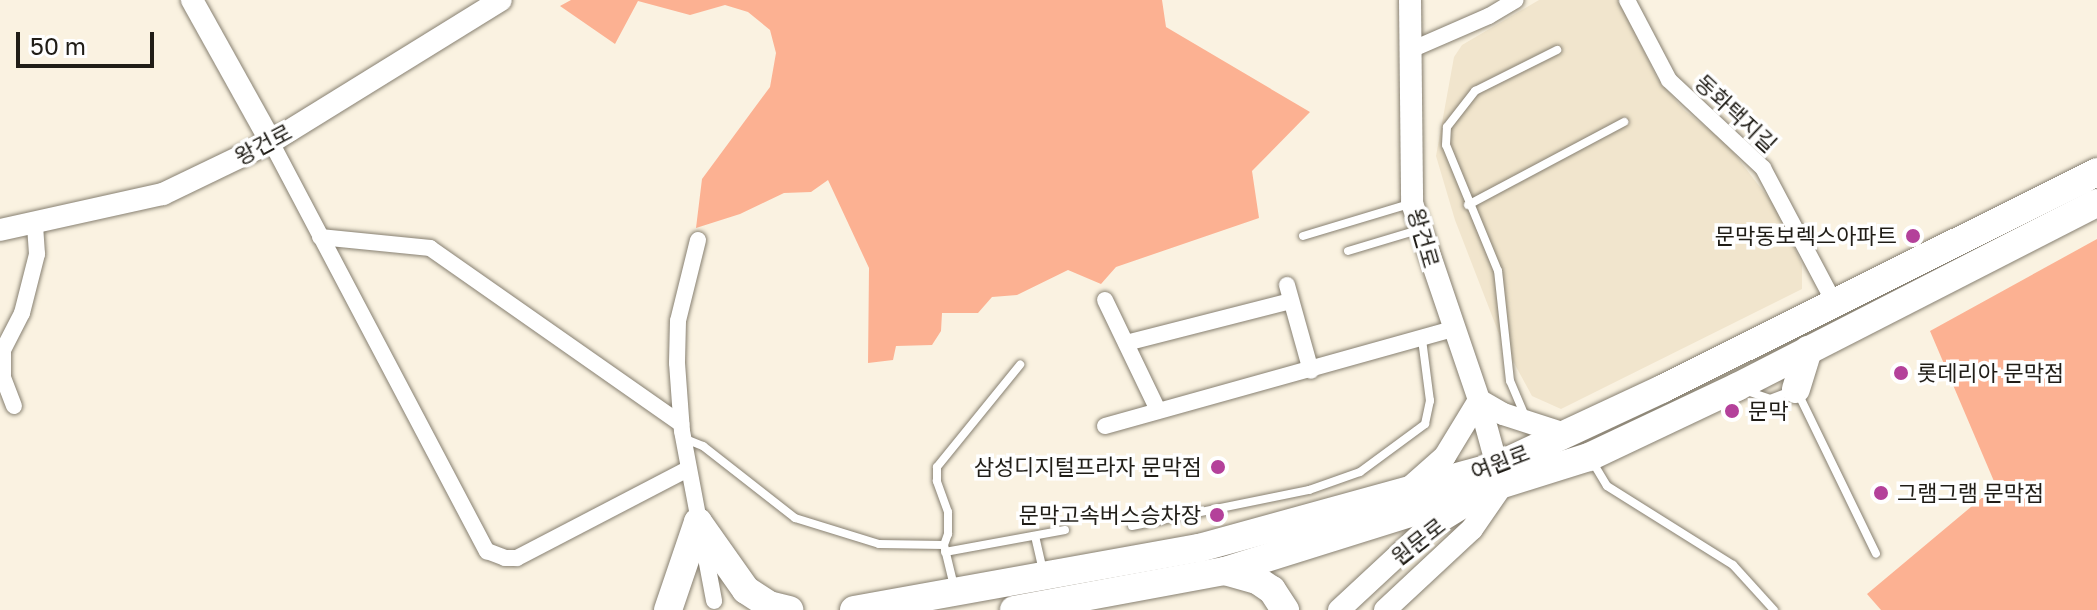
<!DOCTYPE html>
<html>
<head>
<meta charset="utf-8">
<style>
  body { margin:0 }
  #map { position:relative; width:2097px; height:610px; overflow:hidden; background:#faf2e1; font-family:"Golos Text","Noto Sans KR",sans-serif }
  div>[style] { position:absolute }
  .built>* { inset:0; background:#f1e5cd }
  .green>* { inset:0; background:#fcb192 }
  .roads { filter:drop-shadow(0 0 2px #878071) drop-shadow(0 0 2px #878071) }
  .lane>* { height:8px; margin:-4px; padding:0 4px; transform-origin:4px; border-radius:4px; background:#fff }
  .street>* { height:16px; margin:-8px; padding:0 8px; transform-origin:8px; border-radius:8px; background:#fff }
  .secondary>* { height:22px; margin:-11px; padding:0 11px; transform-origin:11px; border-radius:11px; background:#fff }
  .highway>* { height:28px; margin:-14px; padding:0 14px; transform-origin:14px; border-radius:14px; background:#fff }
  .dots>* { width:22px; height:22px; translate:-50% -50%; box-sizing:border-box; border:4px solid #fff; border-radius:50% }
  span { translate:-50% -50%; white-space:nowrap; text-align:center; line-height:1.15; -webkit-text-stroke:7px #fff; paint-order:stroke }
  .street-label { font-size:22px; color:#201d17 }
  .poi-label { font-size:22px; color:#201d17 }
  .right { translate:-100% -50%; text-align:right }
  .left { translate:0 -50%; text-align:left }
  .scale { position:absolute; left:16px; top:32px; width:138px; height:36px; box-sizing:border-box; border:4px solid #201d17; border-top:0; padding-left:10px; font-size:24px; line-height:28px; white-space:nowrap; color:#201d17; -webkit-text-stroke:6px #fff; paint-order:stroke }
</style>
</head>
<body>
<div id="map">
  <div class="built">
    <i style="clip-path:polygon(1539px 0,1619px 0,1658px 80px,1684px 110px,1726px 143px,1780px 213px,1802px 265px,1802px 289px,1561px 409px,1532px 396px,1501px 339px,1455px 220px,1436px 156px,1454px 57px,1462px 45px)"></i>
  </div>
  <div class="green">
    <i style="clip-path:polygon(571px 0,1162px 0,1166px 27px,1310px 112px,1252px 171px,1259px 218px,1116px 267px,1101px 284px,1068px 270px,1017px 295px,992px 297px,978px 313px,942px 313px,941px 331px,932px 345px,896px 346px,893px 360px,868px 363px,869px 268px,828px 180px,811px 192px,784px 193px,740px 214px,696px 228px,702px 179px,770px 87px,776px 53px,770px 30px,748px 12px,725px 5px,690px 15px,638px 1px,615px 44px,560px 6px)"></i>
    <i style="clip-path:polygon(2097px 239px,2097px 610px,1881px 610px,1867px 594px,1996px 486px,1930px 331px)"></i>
  </div>
  <div class="roads">
    <div class="lane">
      <i style="left:1468px;top:205px;width:177px;rotate:-28deg"></i>
      <i style="left:1303px;top:236px;width:114px;rotate:-16.8deg"></i>
      <i style="left:1348px;top:251px;width:73px;rotate:-16.7deg"></i>
      <i style="left:1747px;top:391px;width:24px;rotate:19deg"></i>
      <i style="left:1770px;top:399px;width:28px;rotate:-21deg"></i>
      <i style="left:1796px;top:389px;width:183px;rotate:64.1deg"></i>
      <i style="left:1525px;top:416px;width:38px;rotate:-113deg"></i>
      <i style="left:1510px;top:381px;width:111px;rotate:-96.2deg"></i>
      <i style="left:1498px;top:271px;width:136px;rotate:-112.4deg"></i>
      <i style="left:1446px;top:145px;width:18px;rotate:-87deg"></i>
      <i style="left:1447px;top:127px;width:46px;rotate:-52.1deg"></i>
      <i style="left:1475px;top:91px;width:92px;rotate:-26.6deg"></i>
      <i style="left:683px;top:438px;width:22px;rotate:22deg"></i>
      <i style="left:703px;top:446px;width:117px;rotate:38deg"></i>
      <i style="left:795px;top:518px;width:88px;rotate:17.2deg"></i>
      <i style="left:879px;top:544px;width:65px;rotate:0.9deg"></i>
      <i style="left:1592px;top:461px;width:29px;rotate:59deg"></i>
      <i style="left:1607px;top:486px;width:149px;rotate:32.1deg"></i>
      <i style="left:1733px;top:565px;width:61px;rotate:47.7deg"></i>
      <i style="left:1132px;top:526px;width:181px;rotate:-11.5deg"></i>
      <i style="left:1309px;top:490px;width:54px;rotate:-19.4deg"></i>
      <i style="left:1360px;top:472px;width:81px;rotate:-36.4deg"></i>
      <i style="left:1425px;top:424px;width:24px;rotate:-78deg"></i>
      <i style="left:1430px;top:401px;width:63px;rotate:-97.4deg"></i>
      <i style="left:1035px;top:536px;width:36px;rotate:77deg"></i>
      <i style="left:945px;top:552px;width:122px;rotate:-10.4deg"></i>
      <i style="left:954px;top:586px;width:42px;rotate:-103.7deg"></i>
      <i style="left:944px;top:545px;width:12px;rotate:-70deg"></i>
      <i style="left:948px;top:534px;width:22px;rotate:-90deg"></i>
      <i style="left:948px;top:512px;width:33px;rotate:-110deg"></i>
      <i style="left:937px;top:481px;width:14px;rotate:-90deg"></i>
      <i style="left:937px;top:467px;width:132px;rotate:-50.9deg"></i>
    </div>
    <div class="street">
      <i style="left:1627px;top:0;width:90px;rotate:62.3deg"></i>
      <i style="left:1669px;top:80px;width:129px;rotate:43.1deg"></i>
      <i style="left:1763px;top:168px;width:152px;rotate:62.1deg"></i>
      <i style="left:1413px;top:49px;width:83px;rotate:-23.5deg"></i>
      <i style="left:1489px;top:16px;width:31px;rotate:-31deg"></i>
      <i style="left:271px;top:142px;width:463px;rotate:62.2deg"></i>
      <i style="left:487px;top:551px;width:19px;rotate:21deg"></i>
      <i style="left:505px;top:558px;width:12px"></i>
      <i style="left:517px;top:558px;width:193px;rotate:-27.5deg"></i>
      <i style="left:320px;top:237px;width:111px;rotate:5.7deg"></i>
      <i style="left:430px;top:248px;width:307px;rotate:35deg"></i>
      <i style="left:698px;top:240px;width:83px;rotate:103.9deg"></i>
      <i style="left:678px;top:321px;width:42px;rotate:91.4deg"></i>
      <i style="left:677px;top:363px;width:68px;rotate:85.8deg"></i>
      <i style="left:682px;top:431px;width:173px;rotate:79.3deg"></i>
      <i style="left:1287px;top:285px;width:89px;rotate:74.4deg"></i>
      <i style="left:1105px;top:300px;width:122px;rotate:64.3deg"></i>
      <i style="left:1126px;top:343px;width:170px;rotate:-14.3deg"></i>
      <i style="left:14px;top:406px;width:30px;rotate:-111deg"></i>
      <i style="left:3px;top:378px;width:28px;rotate:-90deg"></i>
      <i style="left:3px;top:350px;width:42px;rotate:-62.8deg"></i>
      <i style="left:22px;top:313px;width:61px;rotate:-75.7deg"></i>
      <i style="left:37px;top:254px;width:31px;rotate:-94deg"></i>
      <i style="left:1105px;top:426px;width:361px;rotate:-15.6deg"></i>
    </div>
    <div class="secondary">
      <i style="left:192px;top:0;width:162px;rotate:60.9deg"></i>
      <i style="left:1410px;top:0;width:203px;rotate:89.4deg"></i>
      <i style="left:1412px;top:203px;width:208px;rotate:71.2deg"></i>
      <i style="left:1479px;top:400px;width:68px;rotate:74.7deg"></i>
      <i style="left:0;top:230px;width:167px;rotate:-12.5deg"></i>
      <i style="left:163px;top:194px;width:120px;rotate:-25.7deg"></i>
      <i style="left:271px;top:142px;width:270px;rotate:-31.7deg"></i>
      <i style="left:1409px;top:488px;width:48px;rotate:-41.6deg"></i>
      <i style="left:1445px;top:456px;width:66px;rotate:-58.7deg"></i>
      <i style="left:1479px;top:400px;width:28px;rotate:30deg"></i>
      <i style="left:1503px;top:414px;width:65px;rotate:17.9deg"></i>
      <i style="left:1339px;top:610px;width:115px;rotate:-42.9deg"></i>
      <i style="left:1423px;top:532px;width:61px;rotate:-31.6deg"></i>
      <i style="left:1385px;top:610px;width:119px;rotate:-43deg"></i>
      <i style="left:1472px;top:529px;width:47px;rotate:-55.3deg"></i>
    </div>
    <div class="highway">
      <i style="left:1796px;top:389px;width:41px;rotate:-72.9deg"></i>
      <i style="left:698px;top:522px;width:83px;rotate:54.8deg"></i>
      <i style="left:746px;top:590px;width:27px;rotate:33deg"></i>
      <i style="left:769px;top:605px;width:21px;rotate:14deg"></i>
      <i style="left:1225px;top:571px;width:33px;rotate:16deg"></i>
      <i style="left:1257px;top:580px;width:18px;rotate:34deg"></i>
      <i style="left:1272px;top:590px;width:24px;rotate:57deg"></i>
      <i style="left:668px;top:610px;width:93px;rotate:-71.2deg"></i>
      <i style="left:854px;top:610px;width:351px;rotate:-10.2deg"></i>
      <i style="left:1199px;top:548px;width:309px;rotate:-15.4deg"></i>
      <i style="left:1497px;top:466px;width:182px;rotate:-25deg"></i>
      <i style="left:1662px;top:389px;width:486px;rotate:-26.5deg"></i>
      <i style="left:1014px;top:610px;width:215px;rotate:-10.5deg"></i>
      <i style="left:1225px;top:571px;width:381px;rotate:-17.4deg"></i>
      <i style="left:1589px;top:457px;width:164px;rotate:-25.3deg"></i>
      <i style="left:1737px;top:387px;width:404px;rotate:-27.1deg"></i>
    </div>
  </div>
  <div class="dots">
    <i style="left:1913px;top:236px;background:#b4419a"></i>
    <i style="left:1901px;top:373px;background:#b4419a"></i>
    <i style="left:1732px;top:411px;background:#b4419a"></i>
    <i style="left:1218px;top:467px;background:#b4419a"></i>
    <i style="left:1881px;top:493px;background:#b4419a"></i>
    <i style="left:1217px;top:515px;background:#b4419a"></i>
  </div>
  <div class="street-label">
    <span style="left:1736px;top:113px;rotate:43deg">동화택지길</span>
    <span style="left:263px;top:144px;rotate:-28deg">왕건로</span>
    <span style="left:1424px;top:238px;rotate:74deg">왕건로</span>
    <span style="left:1500px;top:462px;rotate:-21deg">여원로</span>
    <span style="left:1418px;top:541px;rotate:-38deg">원문로</span>
  </div>
  <div class="poi-label">
    <span class="right" style="left:1897px;top:236px">문막동보렉스아파트</span>
    <span class="left" style="left:1917px;top:373px">롯데리아 문막점</span>
    <span class="left" style="left:1748px;top:411px">문막</span>
    <span class="right" style="left:1202px;top:467px">삼성디지털프라자 문막점</span>
    <span class="left" style="left:1897px;top:493px">그램그램 문막점</span>
    <span class="right" style="left:1201px;top:515px">문막고속버스승차장</span>
  </div>
  <div class="scale">50 m</div>
</div>
</body>
</html>
